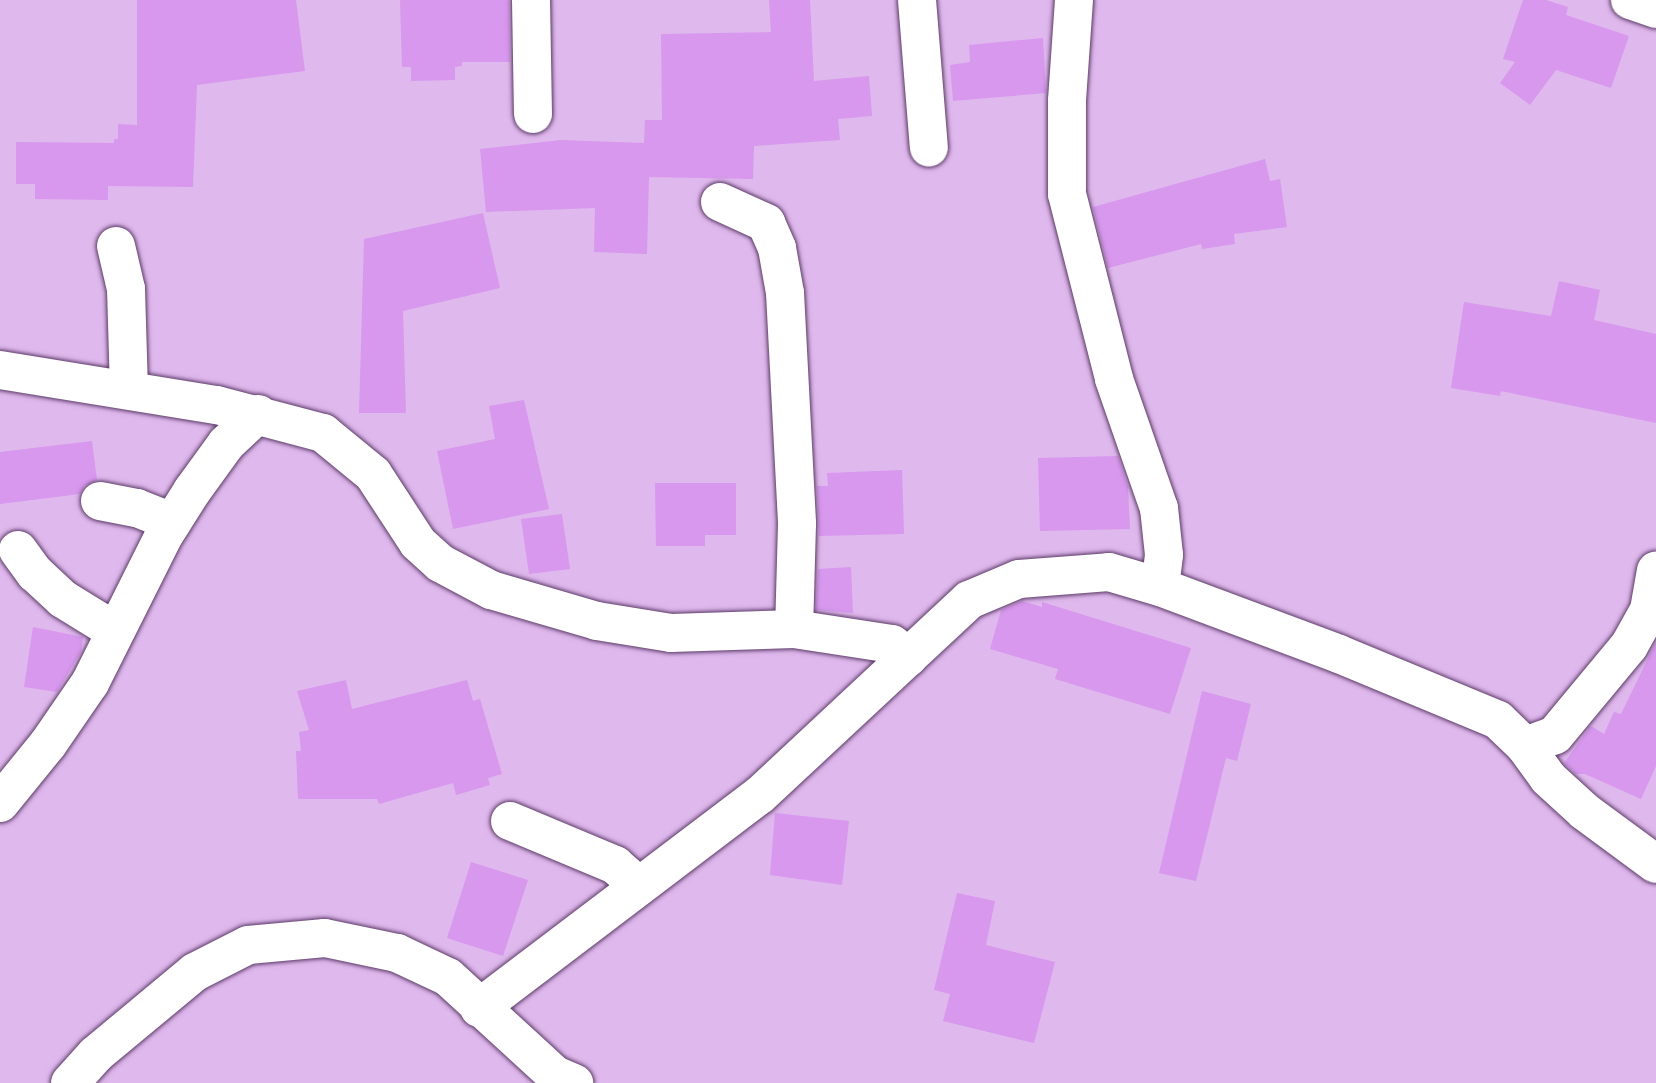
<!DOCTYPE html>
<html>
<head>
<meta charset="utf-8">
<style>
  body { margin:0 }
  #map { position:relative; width:1656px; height:1083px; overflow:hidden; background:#dfb8ed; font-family:Quicksand,sans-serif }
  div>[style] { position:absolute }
  .building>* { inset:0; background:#d798ed }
  .roads { filter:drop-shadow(0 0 2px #5c3b68) drop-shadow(0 0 2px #5c3b68) }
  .street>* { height:38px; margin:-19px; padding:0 19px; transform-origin:19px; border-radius:19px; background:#fff }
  span { translate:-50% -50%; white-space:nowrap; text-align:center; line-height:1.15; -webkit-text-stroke:5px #ecc5fb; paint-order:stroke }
</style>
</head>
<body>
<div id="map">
  <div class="building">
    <i style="clip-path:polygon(137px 0,296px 0,305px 71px,197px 85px,193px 187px,108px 186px,108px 200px,35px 199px,35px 184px,16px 184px,16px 142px,114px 143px,114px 139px,118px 139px,118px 124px,137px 125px)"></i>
    <i style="clip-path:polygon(400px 0,509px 0,510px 62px,462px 62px,462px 66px,455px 67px,455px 80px,411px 81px,411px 67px,402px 67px)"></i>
    <i style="clip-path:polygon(769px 0,810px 0,814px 81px,869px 76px,872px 116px,838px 119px,840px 140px,754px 146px,753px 179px,649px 177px,647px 254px,594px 252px,595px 208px,486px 212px,480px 149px,561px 140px,644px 143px,645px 120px,662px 120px,661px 34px,771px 32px)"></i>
    <i style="clip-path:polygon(1523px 0,1546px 0,1568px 7px,1566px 15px,1629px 36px,1611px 88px,1556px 70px,1530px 105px,1500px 83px,1515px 62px,1503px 59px)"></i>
    <i style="clip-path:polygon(1043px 38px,1046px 93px,953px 101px,950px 65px,970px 62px,969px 45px)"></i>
    <i style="clip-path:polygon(1265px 159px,1270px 181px,1280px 179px,1287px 227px,1234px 234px,1235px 244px,1202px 249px,1201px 244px,1108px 268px,1093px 207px)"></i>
    <i style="clip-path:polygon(483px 213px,500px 288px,403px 311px,406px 413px,359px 413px,364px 239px)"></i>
    <i style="clip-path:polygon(1559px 281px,1600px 290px,1594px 320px,1656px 334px,1656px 423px,1501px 391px,1500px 396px,1451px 388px,1464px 302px,1551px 316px)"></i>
    <i style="clip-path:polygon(524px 400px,549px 509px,453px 529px,437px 451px,495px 439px,489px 406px)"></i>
    <i style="clip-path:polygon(92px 441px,97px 480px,84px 486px,80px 494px,0 504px,0 452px)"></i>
    <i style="clip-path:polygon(1118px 456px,1128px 487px,1130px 529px,1040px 531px,1038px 458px)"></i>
    <i style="clip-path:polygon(902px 470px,904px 534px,819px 536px,817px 486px,828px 486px,827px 473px)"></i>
    <i style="clip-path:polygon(655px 483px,736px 483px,736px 535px,705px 535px,705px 546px,656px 546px)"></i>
    <i style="clip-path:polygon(562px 514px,570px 569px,529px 574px,521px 519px)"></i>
    <i style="clip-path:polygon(851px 567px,853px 613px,816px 610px,818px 569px)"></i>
    <i style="clip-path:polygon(1022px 601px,1042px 607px,1042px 602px,1191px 648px,1170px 714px,1055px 679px,1058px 669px,990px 649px,1001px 610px)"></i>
    <i style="clip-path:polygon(33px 627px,83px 637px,81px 652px,57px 692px,24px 687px)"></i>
    <i style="clip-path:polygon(1656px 642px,1656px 766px,1641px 799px,1585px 774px,1576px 774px,1564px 763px,1591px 726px,1604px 734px,1614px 712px,1621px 714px)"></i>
    <i style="clip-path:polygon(346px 680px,352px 709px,467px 680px,473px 701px,480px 699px,502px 774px,488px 778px,490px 785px,456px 795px,453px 783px,379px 804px,377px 799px,298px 799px,296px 751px,301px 751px,299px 732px,309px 730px,297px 691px)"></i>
    <i style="clip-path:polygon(1202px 691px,1251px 704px,1237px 761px,1226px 758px,1196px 881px,1159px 873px)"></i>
    <i style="clip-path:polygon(775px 813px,849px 821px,842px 885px,770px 875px)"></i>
    <i style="clip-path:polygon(471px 862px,528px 880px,503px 956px,447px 938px)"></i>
    <i style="clip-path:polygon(957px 893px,995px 901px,986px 945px,1055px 962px,1034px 1043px,943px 1021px,950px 994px,934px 990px)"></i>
  </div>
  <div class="roads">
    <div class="street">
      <i style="left:531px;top:0;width:114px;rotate:89deg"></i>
      <i style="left:917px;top:0;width:148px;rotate:85.4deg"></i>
      <i style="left:1074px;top:0;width:101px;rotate:94deg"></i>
      <i style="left:1067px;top:101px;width:93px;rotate:90deg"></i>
      <i style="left:1067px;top:194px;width:191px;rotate:75.7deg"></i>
      <i style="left:1114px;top:379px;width:137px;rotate:70.8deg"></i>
      <i style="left:1159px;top:508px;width:47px;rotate:83.9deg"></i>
      <i style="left:1164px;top:555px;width:32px;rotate:97deg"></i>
      <i style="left:1630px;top:0;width:28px;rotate:19deg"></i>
      <i style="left:720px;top:202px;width:51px;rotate:24.5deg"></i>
      <i style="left:766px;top:223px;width:27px;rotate:66deg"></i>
      <i style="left:777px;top:248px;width:46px;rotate:79.9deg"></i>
      <i style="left:785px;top:293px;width:231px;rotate:87deg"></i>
      <i style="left:797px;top:524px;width:105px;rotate:91.6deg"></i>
      <i style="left:116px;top:246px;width:44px;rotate:76.9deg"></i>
      <i style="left:126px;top:289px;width:101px;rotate:88.3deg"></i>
      <i style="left:0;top:370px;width:220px;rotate:9.2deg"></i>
      <i style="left:217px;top:405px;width:110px;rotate:14.8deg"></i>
      <i style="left:323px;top:433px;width:65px;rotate:39.4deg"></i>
      <i style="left:373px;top:474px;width:82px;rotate:56.9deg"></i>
      <i style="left:418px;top:543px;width:30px;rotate:42deg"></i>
      <i style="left:440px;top:563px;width:58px;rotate:27.9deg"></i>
      <i style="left:491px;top:590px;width:110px;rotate:16.3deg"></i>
      <i style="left:597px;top:621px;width:75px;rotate:9.2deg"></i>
      <i style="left:671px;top:633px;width:123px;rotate:-1.9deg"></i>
      <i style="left:794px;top:629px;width:99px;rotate:8.7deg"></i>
      <i style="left:892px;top:644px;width:21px;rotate:39deg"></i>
      <i style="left:100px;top:501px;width:38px;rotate:11deg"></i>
      <i style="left:137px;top:508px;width:38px;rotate:22deg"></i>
      <i style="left:18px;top:550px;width:29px;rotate:54deg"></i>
      <i style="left:35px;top:573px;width:38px;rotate:43deg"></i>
      <i style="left:63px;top:599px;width:61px;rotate:31.6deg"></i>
      <i style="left:1525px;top:746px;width:32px;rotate:-20deg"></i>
      <i style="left:1555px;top:735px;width:116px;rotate:-50.3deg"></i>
      <i style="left:1629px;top:646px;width:41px;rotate:-60.9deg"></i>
      <i style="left:1649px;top:610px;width:40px;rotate:-80deg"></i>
      <i style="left:0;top:803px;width:76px;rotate:-50.9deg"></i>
      <i style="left:48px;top:744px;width:74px;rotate:-55.5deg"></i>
      <i style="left:90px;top:683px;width:163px;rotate:-63.4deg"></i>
      <i style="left:163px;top:537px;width:54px;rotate:-57.8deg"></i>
      <i style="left:192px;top:491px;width:58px;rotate:-54.1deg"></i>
      <i style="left:226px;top:444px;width:44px;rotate:-43.2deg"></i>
      <i style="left:510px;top:821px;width:114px;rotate:22.7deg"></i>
      <i style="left:615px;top:865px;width:32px;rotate:41deg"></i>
      <i style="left:479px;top:1008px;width:353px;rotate:-37.2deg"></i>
      <i style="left:760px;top:795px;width:286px;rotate:-43deg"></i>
      <i style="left:969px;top:600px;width:54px;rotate:-22.8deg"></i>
      <i style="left:1019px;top:579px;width:90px;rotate:-4.4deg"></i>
      <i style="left:1109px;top:572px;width:53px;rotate:16.4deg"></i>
      <i style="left:1160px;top:587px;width:191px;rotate:20.5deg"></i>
      <i style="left:1339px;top:654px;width:172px;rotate:22.5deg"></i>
      <i style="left:1498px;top:720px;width:37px;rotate:44deg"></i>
      <i style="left:1525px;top:746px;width:39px;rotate:54deg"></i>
      <i style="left:1548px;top:778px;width:49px;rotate:42.5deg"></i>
      <i style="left:1584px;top:811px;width:89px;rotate:36.4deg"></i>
      <i style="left:70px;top:1083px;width:38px;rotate:-48deg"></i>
      <i style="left:95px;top:1055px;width:130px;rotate:-39.7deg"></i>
      <i style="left:195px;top:972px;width:59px;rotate:-27deg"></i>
      <i style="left:248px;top:945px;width:77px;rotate:-5.2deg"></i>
      <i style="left:325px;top:938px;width:74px;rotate:11.8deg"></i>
      <i style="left:397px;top:953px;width:56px;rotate:25.2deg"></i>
      <i style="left:448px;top:977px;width:145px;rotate:42.5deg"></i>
      <i style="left:555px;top:1075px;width:21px;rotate:23deg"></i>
    </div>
  </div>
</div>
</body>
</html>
